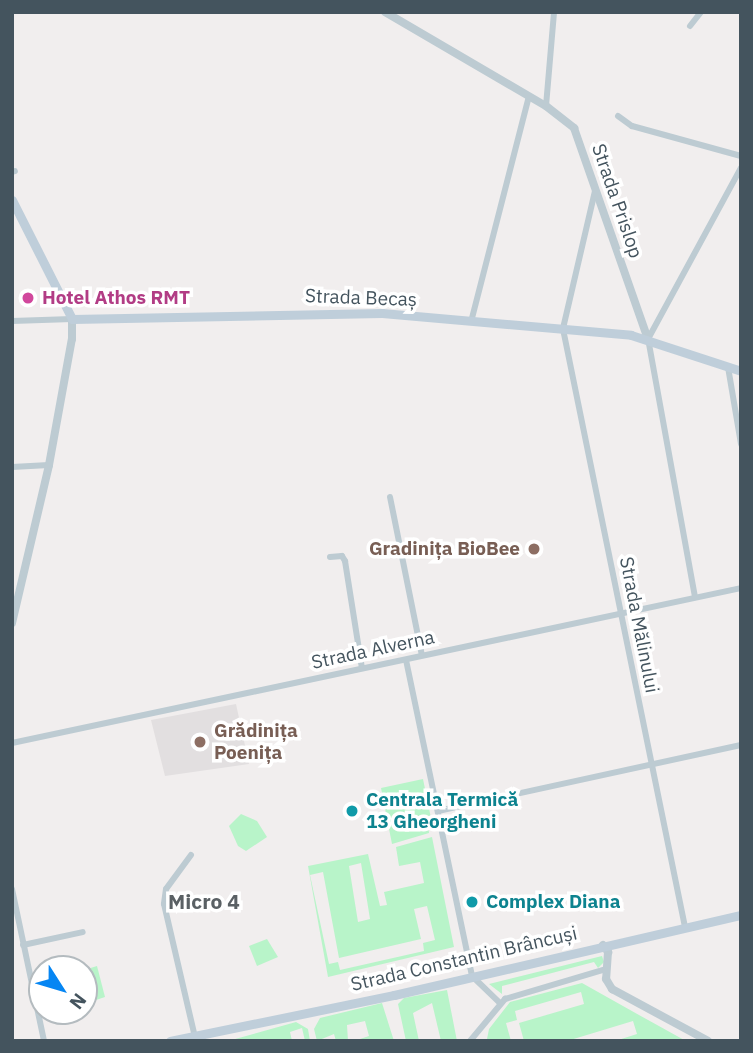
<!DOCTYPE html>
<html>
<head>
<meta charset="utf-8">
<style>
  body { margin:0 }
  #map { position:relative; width:753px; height:1053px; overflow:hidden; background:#f1eeee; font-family:"IBM Plex Sans",sans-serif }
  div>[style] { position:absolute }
  .education>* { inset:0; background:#e2dfe0 }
  .green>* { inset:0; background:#b8f4c9 }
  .minor>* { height:6px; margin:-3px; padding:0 3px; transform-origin:3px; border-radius:3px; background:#bdcbd2 }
  .tertiary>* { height:8px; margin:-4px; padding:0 4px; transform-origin:4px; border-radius:4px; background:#bdcbd2 }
  .secondary>* { height:9px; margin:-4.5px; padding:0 4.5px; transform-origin:4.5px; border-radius:4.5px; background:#bfceda }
  .dots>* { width:19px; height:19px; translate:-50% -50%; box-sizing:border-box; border:4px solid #fff; border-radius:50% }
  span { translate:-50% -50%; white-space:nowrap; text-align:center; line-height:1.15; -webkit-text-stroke:7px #fff; paint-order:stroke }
  .street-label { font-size:19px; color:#44545e }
  .hotel-label { font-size:19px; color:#b23c85; font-weight:700 }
  .left { translate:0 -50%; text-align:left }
  .education-label { font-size:19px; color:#785e54; font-weight:700 }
  .right { translate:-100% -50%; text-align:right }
  .culture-label { font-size:19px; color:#0d838f; font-weight:700 }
  .neighbourhood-label { font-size:21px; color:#5a6064; font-weight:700 }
  .frame { position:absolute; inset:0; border:14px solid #44545e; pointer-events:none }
  .north { position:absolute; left:28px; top:955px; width:70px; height:70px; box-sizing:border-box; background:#fff; border:2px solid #b4bbbf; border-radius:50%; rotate:127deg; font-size:19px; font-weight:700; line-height:28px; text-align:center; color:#44545e }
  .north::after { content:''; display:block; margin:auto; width:24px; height:32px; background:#0686f3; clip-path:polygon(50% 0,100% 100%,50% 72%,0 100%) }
</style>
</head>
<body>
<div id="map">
  <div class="education">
    <i style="clip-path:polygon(236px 704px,249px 764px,165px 776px,151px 720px)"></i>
  </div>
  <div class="green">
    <i style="clip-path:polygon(423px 779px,432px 823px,428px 824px,429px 833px,392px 844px,381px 788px)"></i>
    <i style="clip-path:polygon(241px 814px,257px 821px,267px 837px,246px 851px,238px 846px,229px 826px)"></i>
    <i style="clip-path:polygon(evenodd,432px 837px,454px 947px,328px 977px,308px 866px,368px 854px,380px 906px,387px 905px,384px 892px,424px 883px,420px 862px,399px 866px,396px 847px,432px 837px,361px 863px,370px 919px,358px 922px,349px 866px,361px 863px,432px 837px,323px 872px,339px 958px,421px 939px,414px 909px,427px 906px,435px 940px,423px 943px,424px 951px,340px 970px,338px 962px,329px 964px,310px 875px,323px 872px)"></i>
    <i style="clip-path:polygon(267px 939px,278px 957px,257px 966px,249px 946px)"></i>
    <i style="clip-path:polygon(602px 956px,604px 962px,598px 968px,594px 962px,502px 986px,502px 994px,489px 984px)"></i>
    <i style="clip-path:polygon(97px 966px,105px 997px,84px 1004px,84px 970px)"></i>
    <i style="clip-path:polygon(582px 983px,639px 1015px,686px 1041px,615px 1041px,637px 1034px,633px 1021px,567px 1041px,524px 1041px,519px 1023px,584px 1004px,581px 992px,515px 1011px,517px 1020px,506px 1023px,511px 1041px,487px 1039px,489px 1029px,510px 1002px)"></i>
    <i style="clip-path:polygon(447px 990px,457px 1041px,441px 1041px,432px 1003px,413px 1013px,419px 1041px,406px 1041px,398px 1004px,404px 998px)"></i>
    <i style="clip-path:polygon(382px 1003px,394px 1041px,354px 1041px,369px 1036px,365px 1021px,347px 1025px,348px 1041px,336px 1041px,334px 1034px,317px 1041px,314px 1029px,320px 1018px)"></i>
    <i style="clip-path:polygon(296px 1022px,308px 1029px,310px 1041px,305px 1041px,302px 1028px,290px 1032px,292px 1041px,228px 1041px)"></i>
  </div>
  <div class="minor">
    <i style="left:690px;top:26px;width:18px;rotate:-52deg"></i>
    <i style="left:546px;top:106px;width:94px;rotate:-85.1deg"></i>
    <i style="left:618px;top:116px;width:17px;rotate:36deg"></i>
    <i style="left:632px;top:126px;width:113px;rotate:15.4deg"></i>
    <i style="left:12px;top:172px;width:3px;rotate:-18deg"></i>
    <i style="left:595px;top:191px;width:142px;rotate:103.1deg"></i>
    <i style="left:563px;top:329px;width:610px;rotate:78.47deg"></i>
    <i style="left:12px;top:321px;width:60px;rotate:-1.9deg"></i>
    <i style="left:471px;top:322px;width:233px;rotate:-75.6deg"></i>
    <i style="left:728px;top:367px;width:78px;rotate:80.4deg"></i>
    <i style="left:12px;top:467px;width:37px;rotate:-3deg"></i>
    <i style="left:390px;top:497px;width:161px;rotate:78.6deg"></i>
    <i style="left:330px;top:557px;width:12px;rotate:-5deg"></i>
    <i style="left:342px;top:556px;width:6px;rotate:59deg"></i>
    <i style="left:345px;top:561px;width:108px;rotate:81deg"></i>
    <i style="left:695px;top:597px;width:262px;rotate:-100.3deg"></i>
    <i style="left:648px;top:339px;width:195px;rotate:-61.5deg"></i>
    <i style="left:406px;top:660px;width:323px;rotate:78.2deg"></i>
    <i style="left:472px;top:976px;width:39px;rotate:44deg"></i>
    <i style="left:12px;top:743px;width:745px;rotate:-12deg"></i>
    <i style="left:438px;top:811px;width:310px;rotate:-12.3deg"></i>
    <i style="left:191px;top:855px;width:42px;rotate:126.3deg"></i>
    <i style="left:166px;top:889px;width:15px;rotate:98deg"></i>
    <i style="left:164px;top:904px;width:137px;rotate:76.9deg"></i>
    <i style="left:12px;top:889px;width:155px;rotate:78.1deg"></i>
    <i style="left:23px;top:945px;width:61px;rotate:-12.2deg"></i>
    <i style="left:470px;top:1041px;width:55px;rotate:-50.2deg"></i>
    <i style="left:505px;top:999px;width:105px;rotate:-16.5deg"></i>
  </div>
  <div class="tertiary">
    <i style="left:385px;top:12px;width:186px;rotate:30.3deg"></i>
    <i style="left:546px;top:106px;width:36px;rotate:38deg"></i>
    <i style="left:574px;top:128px;width:224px;rotate:70.7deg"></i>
    <i style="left:12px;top:623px;width:162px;rotate:-76.8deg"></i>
    <i style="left:49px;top:465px;width:128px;rotate:-79.7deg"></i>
    <i style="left:72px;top:339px;width:20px;rotate:-90deg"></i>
    <i style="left:603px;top:945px;width:9px;rotate:54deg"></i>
    <i style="left:608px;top:952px;width:27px;rotate:94deg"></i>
    <i style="left:606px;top:979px;width:12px;rotate:59deg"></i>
    <i style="left:612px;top:989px;width:109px;rotate:28.4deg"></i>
  </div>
  <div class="secondary">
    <i style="left:12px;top:200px;width:133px;rotate:63.2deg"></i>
    <i style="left:72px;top:319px;width:310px;rotate:-1.1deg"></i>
    <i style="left:382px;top:313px;width:250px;rotate:5deg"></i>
    <i style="left:631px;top:335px;width:116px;rotate:18.1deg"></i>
    <i style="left:170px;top:1041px;width:229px;rotate:-11.6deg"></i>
    <i style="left:394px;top:995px;width:356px;rotate:-13deg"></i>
  </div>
  <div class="dots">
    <i style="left:28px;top:298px;background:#d1479c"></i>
    <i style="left:534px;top:549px;background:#8d6e63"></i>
    <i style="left:200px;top:742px;background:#8d6e63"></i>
    <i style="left:352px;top:811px;background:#0f9aa8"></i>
    <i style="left:472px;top:902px;background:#0f9aa8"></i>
  </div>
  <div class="street-label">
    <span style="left:617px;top:201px;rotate:71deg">Strada Prislop</span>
    <span style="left:361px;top:298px;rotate:2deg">Strada Becaș</span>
    <span style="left:639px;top:625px;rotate:79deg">Strada Mălinului</span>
    <span style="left:373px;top:650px;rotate:-12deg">Strada Alverna</span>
    <span style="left:464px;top:959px;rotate:-13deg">Strada Constantin Brâncuși</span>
  </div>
  <div class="hotel-label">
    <span class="left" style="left:42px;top:298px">Hotel Athos RMT</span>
  </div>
  <div class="education-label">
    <span class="right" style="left:520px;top:549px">Gradinița BioBee</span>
    <span class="left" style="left:214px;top:742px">Grădinița<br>Poenița</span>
  </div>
  <div class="culture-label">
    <span class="left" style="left:366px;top:811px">Centrala Termică<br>13 Gheorgheni</span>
    <span class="left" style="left:486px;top:902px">Complex Diana</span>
  </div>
  <div class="neighbourhood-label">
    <span style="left:204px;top:901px">Micro 4</span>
  </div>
  <div class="frame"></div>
  <div class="north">N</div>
</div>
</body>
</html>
